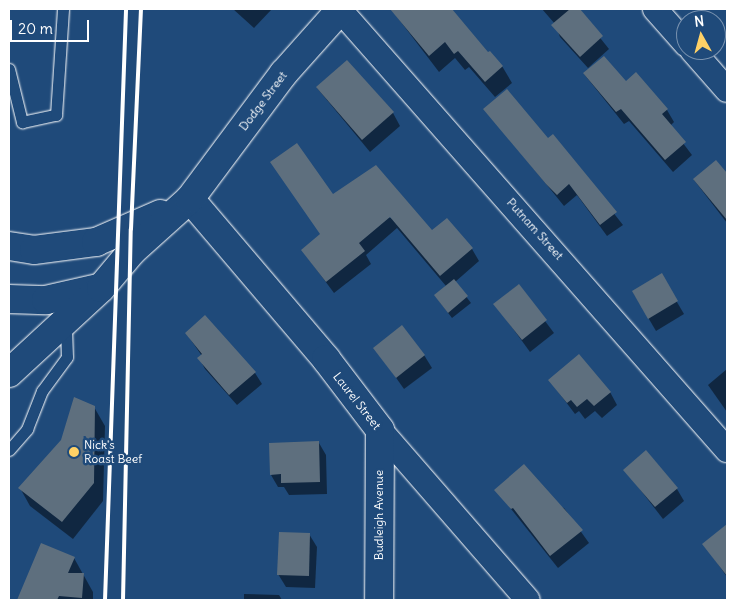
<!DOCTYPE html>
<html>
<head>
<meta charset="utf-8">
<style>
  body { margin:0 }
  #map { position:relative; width:736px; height:609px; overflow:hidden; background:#1f4a7a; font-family:Delius,sans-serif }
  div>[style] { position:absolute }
  .shadow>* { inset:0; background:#0007 }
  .building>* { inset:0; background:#5e6f7e }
  .roads { filter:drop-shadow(0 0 1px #fff) drop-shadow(0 0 1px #fff) }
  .lane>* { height:11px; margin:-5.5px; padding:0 5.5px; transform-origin:5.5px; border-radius:5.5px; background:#1f4a7a }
  .street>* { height:24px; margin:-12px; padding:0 12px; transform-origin:12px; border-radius:12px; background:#1f4a7a }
  .secondary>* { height:28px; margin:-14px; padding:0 14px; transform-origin:14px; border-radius:14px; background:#1f4a7a }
  .rail>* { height:4px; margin:-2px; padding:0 2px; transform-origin:2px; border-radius:2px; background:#fff }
  .dots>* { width:14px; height:14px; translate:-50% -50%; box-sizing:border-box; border:2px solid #1f4a7a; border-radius:50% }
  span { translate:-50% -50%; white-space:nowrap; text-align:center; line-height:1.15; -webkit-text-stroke:5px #1f4a7a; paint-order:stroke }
  .street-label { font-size:12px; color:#fff }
  .poi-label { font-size:12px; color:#fff }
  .left { translate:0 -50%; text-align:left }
  .frame { position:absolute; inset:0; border:10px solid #fff; pointer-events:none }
  .north { position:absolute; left:676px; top:10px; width:50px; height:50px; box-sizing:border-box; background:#1f4a7a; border:1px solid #7992af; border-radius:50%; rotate:353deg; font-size:14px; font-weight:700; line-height:20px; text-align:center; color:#fff }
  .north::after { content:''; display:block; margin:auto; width:18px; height:22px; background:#ffd166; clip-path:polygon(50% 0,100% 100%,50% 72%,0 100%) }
  .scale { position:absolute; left:10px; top:20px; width:79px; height:22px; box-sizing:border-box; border:2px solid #fff; border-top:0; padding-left:6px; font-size:15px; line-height:18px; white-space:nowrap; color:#fff; -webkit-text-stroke:4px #1f4a7a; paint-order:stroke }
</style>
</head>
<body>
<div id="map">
  <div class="shadow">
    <i style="clip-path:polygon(233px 9px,272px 9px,254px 28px)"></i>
    <i style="clip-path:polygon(391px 9px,451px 9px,488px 54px,502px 66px,512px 83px,495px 97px,469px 67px,465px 70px,455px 58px,439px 72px)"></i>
    <i style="clip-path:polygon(542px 9px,577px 9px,609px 49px,588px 68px,560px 37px,555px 24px)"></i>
    <i style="clip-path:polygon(584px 74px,626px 83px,667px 110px,674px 122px,670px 126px,692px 155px,673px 172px,629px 121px,624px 124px)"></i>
    <i style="clip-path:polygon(317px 88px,393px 113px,400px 126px,370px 152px)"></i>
    <i style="clip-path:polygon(485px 109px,548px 140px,553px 136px,623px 225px,607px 236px,577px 195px,564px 206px)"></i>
    <i style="clip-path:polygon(716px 162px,727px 175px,727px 223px,694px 180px)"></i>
    <i style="clip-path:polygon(333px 196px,472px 249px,479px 261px,455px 282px,471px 303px,452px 318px,439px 301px,446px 286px,397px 228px,366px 255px,371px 264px,334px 293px,302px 250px,321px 235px)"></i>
    <i style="clip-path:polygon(661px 275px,684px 314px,656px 331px,633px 292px)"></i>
    <i style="clip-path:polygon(518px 285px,554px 333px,530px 352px,495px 304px)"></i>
    <i style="clip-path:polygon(186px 333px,255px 373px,262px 384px,237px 405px,205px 369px,199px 358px,202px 356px)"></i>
    <i style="clip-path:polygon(375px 348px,424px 355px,432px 368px,404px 389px)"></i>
    <i style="clip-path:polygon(727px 369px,727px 412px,708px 385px)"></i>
    <i style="clip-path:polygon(550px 381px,610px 392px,617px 405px,602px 418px,595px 411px,585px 419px,579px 411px,575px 414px)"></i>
    <i style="clip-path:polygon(94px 407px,105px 426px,103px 501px,73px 539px,30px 506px,20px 488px)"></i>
    <i style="clip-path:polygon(319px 443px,326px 455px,327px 494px,289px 495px,284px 487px,278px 487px,271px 475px)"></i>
    <i style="clip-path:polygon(625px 470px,677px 489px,684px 501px,663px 519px)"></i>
    <i style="clip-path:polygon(496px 490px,564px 508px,589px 543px,558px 568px)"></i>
    <i style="clip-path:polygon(721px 530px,727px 537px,727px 577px,704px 544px)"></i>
    <i style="clip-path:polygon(309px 534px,317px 547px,315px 588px,286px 587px,278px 574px)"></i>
    <i style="clip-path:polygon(42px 545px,74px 558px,93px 592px,93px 600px,18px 600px)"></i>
    <i style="clip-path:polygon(244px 594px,279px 595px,282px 600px,244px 600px)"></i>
  </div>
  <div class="building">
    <i style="clip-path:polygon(390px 9px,452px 9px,488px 52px,490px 51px,503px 66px,485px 82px,458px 51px,454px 54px,445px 42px,429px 56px)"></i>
    <i style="clip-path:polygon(570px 9px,580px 9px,603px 36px,580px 57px,551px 25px)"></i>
    <i style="clip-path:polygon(604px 56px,626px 81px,636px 72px,668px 109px,662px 114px,686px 142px,665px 160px,621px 109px,616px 112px,583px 73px)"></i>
    <i style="clip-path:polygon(347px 60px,394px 112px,362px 140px,316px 87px)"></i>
    <i style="clip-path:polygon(507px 89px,548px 138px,553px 134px,617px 212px,600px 225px,569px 184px,557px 195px,546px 184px,483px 109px)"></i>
    <i style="clip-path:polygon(297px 143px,333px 194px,376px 165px,432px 230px,447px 218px,473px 248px,440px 276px,390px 217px,359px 243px,365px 251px,326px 282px,301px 250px,320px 234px,270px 162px)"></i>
    <i style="clip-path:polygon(716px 160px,727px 173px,727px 220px,693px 179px)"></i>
    <i style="clip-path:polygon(662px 273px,678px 301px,648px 319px,632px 291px)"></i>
    <i style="clip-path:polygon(454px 279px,468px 296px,448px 313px,434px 295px)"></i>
    <i style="clip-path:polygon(519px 284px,547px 320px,522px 340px,493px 304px)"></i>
    <i style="clip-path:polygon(205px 315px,256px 372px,229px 395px,197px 358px,202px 354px,185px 333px)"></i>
    <i style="clip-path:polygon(402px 325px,425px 355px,396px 378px,373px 348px)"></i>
    <i style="clip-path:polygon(579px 354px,611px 392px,594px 406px,587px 399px,577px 407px,571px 400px,567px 403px,548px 380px)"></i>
    <i style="clip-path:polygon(74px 397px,95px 406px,94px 483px,62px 522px,18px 488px,61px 440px)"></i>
    <i style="clip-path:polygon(319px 441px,320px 482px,281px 483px,281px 474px,270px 475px,269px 443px)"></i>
    <i style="clip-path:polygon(646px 450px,678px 488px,655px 507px,623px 470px)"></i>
    <i style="clip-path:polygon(524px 464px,583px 530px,550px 556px,513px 508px,511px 509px,494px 490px)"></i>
    <i style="clip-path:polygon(727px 524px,727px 576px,702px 544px)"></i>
    <i style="clip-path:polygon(279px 532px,310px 533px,309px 576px,277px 575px)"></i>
    <i style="clip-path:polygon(41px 543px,75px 557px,68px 573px,84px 573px,82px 598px,59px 596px,57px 600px,17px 600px)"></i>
  </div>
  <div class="roads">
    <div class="lane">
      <i style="left:9px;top:69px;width:55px;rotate:76.2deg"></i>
      <i style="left:22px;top:122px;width:35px;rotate:-12deg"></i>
      <i style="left:56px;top:115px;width:106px;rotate:-86.2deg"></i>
      <i style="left:9px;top:450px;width:28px;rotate:-49deg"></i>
      <i style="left:27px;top:429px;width:41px;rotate:-68.5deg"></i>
      <i style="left:42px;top:391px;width:42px;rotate:-53.7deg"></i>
      <i style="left:67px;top:357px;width:33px;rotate:-92deg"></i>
    </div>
    <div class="street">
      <i style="left:655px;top:9px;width:47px;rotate:48.5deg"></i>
      <i style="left:340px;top:10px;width:586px;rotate:48.67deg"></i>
      <i style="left:692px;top:50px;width:53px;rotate:48.8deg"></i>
      <i style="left:380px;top:430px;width:225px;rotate:49deg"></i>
    </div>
    <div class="secondary">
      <i style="left:190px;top:199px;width:210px;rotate:49.6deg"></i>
      <i style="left:326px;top:359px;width:89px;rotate:52.7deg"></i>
      <i style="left:380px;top:430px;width:170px;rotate:90.3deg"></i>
      <i style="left:9px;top:246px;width:25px;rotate:9deg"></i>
      <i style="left:34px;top:250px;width:63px;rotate:-7.4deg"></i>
      <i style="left:96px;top:242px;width:70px;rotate:-23.6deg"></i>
      <i style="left:9px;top:299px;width:37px;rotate:2deg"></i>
      <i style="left:46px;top:300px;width:53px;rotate:-13deg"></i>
      <i style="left:9px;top:373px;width:125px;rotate:-42.7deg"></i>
      <i style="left:101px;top:288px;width:48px;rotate:-50deg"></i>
      <i style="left:132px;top:251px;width:78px;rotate:-41.9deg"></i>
      <i style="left:190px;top:199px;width:157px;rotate:-53.3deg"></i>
      <i style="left:284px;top:73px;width:86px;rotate:-48.3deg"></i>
    </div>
  </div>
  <div class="rail">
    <i style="left:105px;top:600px;width:591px;rotate:-87.96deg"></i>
    <i style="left:123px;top:600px;width:371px;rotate:-88.8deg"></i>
    <i style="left:131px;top:229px;width:220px;rotate:-87.4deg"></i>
  </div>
  <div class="dots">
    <i style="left:74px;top:452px;background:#ffd166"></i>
  </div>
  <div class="street-label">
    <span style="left:263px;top:101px;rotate:-53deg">Dodge Street</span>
    <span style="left:535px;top:229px;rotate:48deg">Putnam Street</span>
    <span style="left:357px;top:401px;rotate:52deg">Laurel Street</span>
    <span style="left:379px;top:515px;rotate:-90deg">Budleigh Avenue</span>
  </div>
  <div class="poi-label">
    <span class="left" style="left:84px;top:452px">Nick's<br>Roast Beef</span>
  </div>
  <div class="frame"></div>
  <div class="north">N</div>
  <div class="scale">20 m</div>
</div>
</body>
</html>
